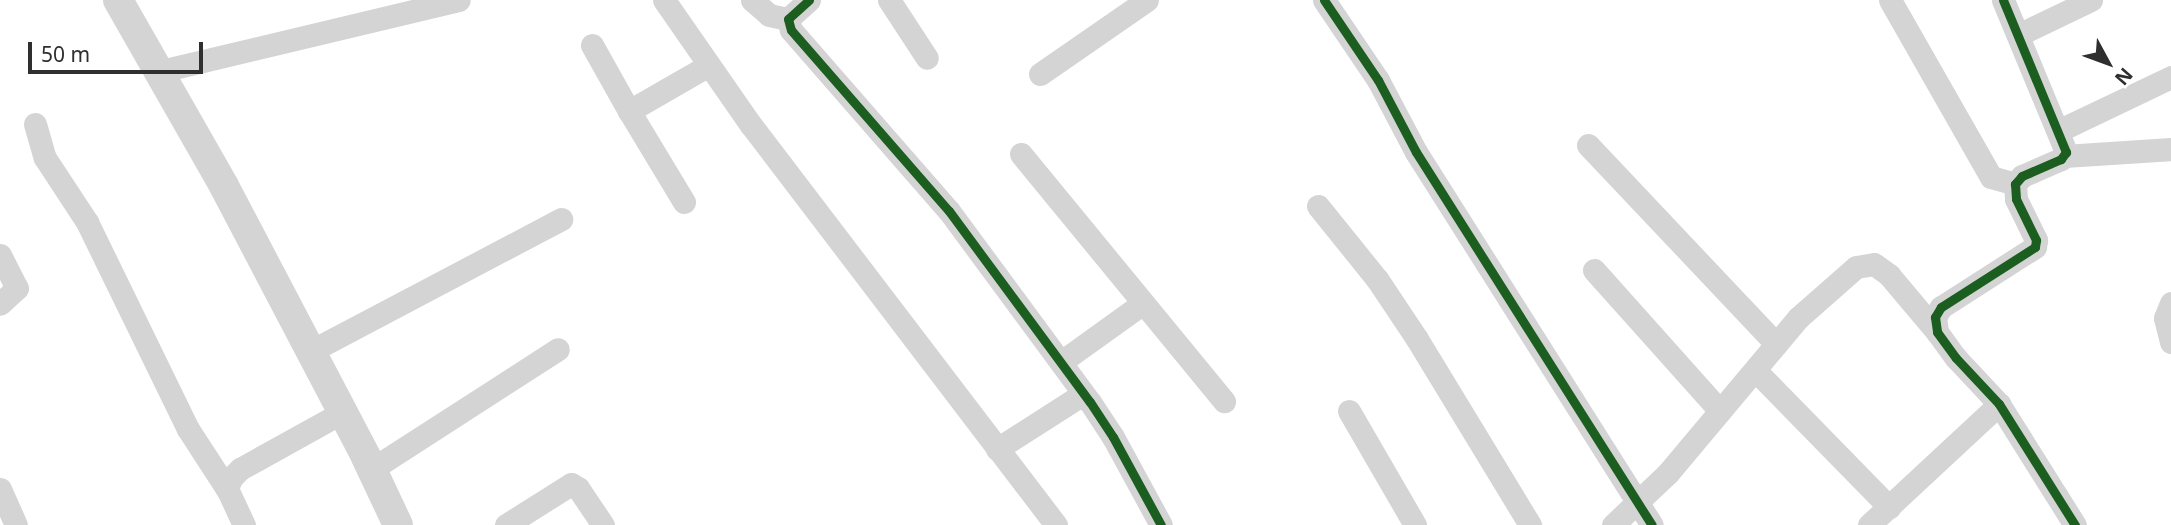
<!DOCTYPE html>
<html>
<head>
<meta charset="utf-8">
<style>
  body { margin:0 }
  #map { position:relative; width:2171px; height:525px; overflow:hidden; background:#fff; font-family:"Noto Sans",sans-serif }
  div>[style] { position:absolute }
  .minor>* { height:23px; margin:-11.5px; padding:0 11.5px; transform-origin:11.5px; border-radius:11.5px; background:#d4d4d4 }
  .tertiary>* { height:30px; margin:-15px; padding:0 15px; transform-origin:15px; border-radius:15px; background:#d4d4d4 }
  .cycleway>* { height:9px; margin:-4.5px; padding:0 4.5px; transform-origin:4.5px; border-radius:4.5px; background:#1b5e20 }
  span { translate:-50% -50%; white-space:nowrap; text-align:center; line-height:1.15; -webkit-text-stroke:7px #fff; paint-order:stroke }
  .north { position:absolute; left:2073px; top:28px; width:70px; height:70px; -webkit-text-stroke:5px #fff; paint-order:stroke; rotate:131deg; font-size:19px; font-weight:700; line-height:28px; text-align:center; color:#2f2f2f }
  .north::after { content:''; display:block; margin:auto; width:24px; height:32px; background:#2f2f2f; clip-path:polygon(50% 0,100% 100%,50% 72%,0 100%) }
  .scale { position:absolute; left:28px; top:42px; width:175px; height:32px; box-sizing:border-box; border:4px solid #2f2f2f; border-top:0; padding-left:9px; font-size:21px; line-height:24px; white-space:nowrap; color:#2f2f2f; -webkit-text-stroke:5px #fff; paint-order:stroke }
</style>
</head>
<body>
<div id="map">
  <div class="minor">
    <i style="left:664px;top:0;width:152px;rotate:55.2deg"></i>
    <i style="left:751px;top:125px;width:503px;rotate:52.67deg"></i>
    <i style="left:752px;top:0;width:23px;rotate:41deg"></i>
    <i style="left:769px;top:15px;width:19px;rotate:12deg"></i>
    <i style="left:809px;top:0;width:28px;rotate:138deg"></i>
    <i style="left:788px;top:19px;width:11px;rotate:75deg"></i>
    <i style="left:791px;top:30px;width:240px;rotate:48.9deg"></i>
    <i style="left:949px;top:211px;width:237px;rotate:53.6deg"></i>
    <i style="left:1090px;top:402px;width:42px;rotate:56.7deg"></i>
    <i style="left:1113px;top:437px;width:100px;rotate:61.4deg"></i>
    <i style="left:889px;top:0;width:69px;rotate:56.8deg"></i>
    <i style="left:1324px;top:0;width:97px;rotate:56deg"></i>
    <i style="left:1378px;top:80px;width:81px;rotate:62.2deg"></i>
    <i style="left:1416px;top:152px;width:441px;rotate:57.7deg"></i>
    <i style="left:1890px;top:0;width:204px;rotate:60.3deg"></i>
    <i style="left:1991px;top:177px;width:25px;rotate:16deg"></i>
    <i style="left:2003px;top:0;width:165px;rotate:67.5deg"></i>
    <i style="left:2066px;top:152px;width:9px;rotate:126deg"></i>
    <i style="left:2061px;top:159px;width:43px;rotate:156.4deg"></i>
    <i style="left:2022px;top:176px;width:11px;rotate:131deg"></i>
    <i style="left:2015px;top:184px;width:15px;rotate:86deg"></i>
    <i style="left:2016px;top:199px;width:46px;rotate:64deg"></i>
    <i style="left:2036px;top:240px;width:7px;rotate:98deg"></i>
    <i style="left:2035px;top:247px;width:112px;rotate:147.4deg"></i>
    <i style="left:1941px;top:307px;width:12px;rotate:121deg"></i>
    <i style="left:1935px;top:317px;width:15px;rotate:82deg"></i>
    <i style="left:1937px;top:332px;width:32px;rotate:54deg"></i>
    <i style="left:1956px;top:358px;width:63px;rotate:46.9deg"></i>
    <i style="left:1999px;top:404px;width:143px;rotate:57.9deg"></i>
    <i style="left:2018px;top:35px;width:81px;rotate:-25.6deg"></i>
    <i style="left:592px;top:45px;width:76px;rotate:60.7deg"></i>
    <i style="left:161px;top:71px;width:306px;rotate:-13.4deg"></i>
    <i style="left:1040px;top:74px;width:130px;rotate:-34.7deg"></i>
    <i style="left:35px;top:124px;width:35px;rotate:74deg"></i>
    <i style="left:45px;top:158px;width:77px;rotate:56.7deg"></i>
    <i style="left:87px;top:222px;width:230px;rotate:64deg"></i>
    <i style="left:188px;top:429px;width:72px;rotate:57deg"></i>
    <i style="left:2060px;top:130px;width:123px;rotate:-25.5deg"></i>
    <i style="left:1588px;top:145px;width:274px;rotate:46.6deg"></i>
    <i style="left:1021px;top:154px;width:320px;rotate:50.6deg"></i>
    <i style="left:2064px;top:156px;width:107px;rotate:-3.7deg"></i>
    <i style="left:684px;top:202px;width:106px;rotate:-121.1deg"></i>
    <i style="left:629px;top:111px;width:92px;rotate:-29.9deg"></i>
    <i style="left:1318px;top:206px;width:94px;rotate:51.1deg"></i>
    <i style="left:1377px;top:279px;width:72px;rotate:56.3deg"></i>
    <i style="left:1417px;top:339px;width:218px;rotate:58.7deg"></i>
    <i style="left:0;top:255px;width:37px;rotate:63deg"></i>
    <i style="left:17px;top:288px;width:23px;rotate:137deg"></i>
    <i style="left:1594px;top:270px;width:189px;rotate:48.2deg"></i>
    <i style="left:2171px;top:303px;width:16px;rotate:112deg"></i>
    <i style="left:2165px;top:318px;width:25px;rotate:76deg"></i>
    <i style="left:311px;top:351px;width:283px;rotate:-27.8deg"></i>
    <i style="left:1061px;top:362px;width:101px;rotate:-35.7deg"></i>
    <i style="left:1755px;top:370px;width:192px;rotate:45.6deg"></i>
    <i style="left:1349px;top:411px;width:132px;rotate:59.9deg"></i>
    <i style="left:997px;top:449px;width:102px;rotate:-32.6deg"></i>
    <i style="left:372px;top:469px;width:221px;rotate:-32.8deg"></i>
    <i style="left:0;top:489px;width:39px;rotate:66deg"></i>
    <i style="left:244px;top:525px;width:40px;rotate:-115deg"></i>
    <i style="left:227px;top:489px;width:12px;rotate:-70deg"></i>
    <i style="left:231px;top:478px;width:13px;rotate:-45deg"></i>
    <i style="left:240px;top:469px;width:118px;rotate:-29deg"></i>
    <i style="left:506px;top:525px;width:77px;rotate:-32.2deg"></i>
    <i style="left:571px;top:484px;width:8px;rotate:30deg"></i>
    <i style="left:578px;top:488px;width:45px;rotate:56deg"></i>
    <i style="left:1613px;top:525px;width:76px;rotate:-43.4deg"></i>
    <i style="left:1668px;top:473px;width:202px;rotate:-50deg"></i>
    <i style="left:1798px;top:318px;width:77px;rotate:-41.3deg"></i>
    <i style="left:1856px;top:267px;width:18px;rotate:-9deg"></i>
    <i style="left:1874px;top:264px;width:19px;rotate:36deg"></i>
    <i style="left:1889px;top:275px;width:75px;rotate:49.9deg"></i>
    <i style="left:1869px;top:525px;width:178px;rotate:-42.9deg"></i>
  </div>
  <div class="tertiary">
    <i style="left:118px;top:0;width:214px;rotate:60.3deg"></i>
    <i style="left:224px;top:186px;width:306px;rotate:62.3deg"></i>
    <i style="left:366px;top:457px;width:75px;rotate:64.8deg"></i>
  </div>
  <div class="cycleway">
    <i style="left:809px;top:0;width:28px;rotate:138deg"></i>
    <i style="left:788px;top:19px;width:11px;rotate:75deg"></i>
    <i style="left:791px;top:30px;width:240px;rotate:48.9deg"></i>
    <i style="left:949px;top:211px;width:237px;rotate:53.6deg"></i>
    <i style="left:1090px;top:402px;width:42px;rotate:56.7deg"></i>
    <i style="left:1113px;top:437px;width:100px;rotate:61.4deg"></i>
    <i style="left:1324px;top:0;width:97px;rotate:56deg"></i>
    <i style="left:1378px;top:80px;width:81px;rotate:62.2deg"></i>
    <i style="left:1416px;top:152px;width:441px;rotate:57.7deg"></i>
    <i style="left:2003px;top:0;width:165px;rotate:67.5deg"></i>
    <i style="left:2066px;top:152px;width:9px;rotate:126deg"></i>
    <i style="left:2061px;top:159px;width:43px;rotate:156.4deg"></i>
    <i style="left:2022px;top:176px;width:11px;rotate:131deg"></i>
    <i style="left:2015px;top:184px;width:15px;rotate:86deg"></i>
    <i style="left:2016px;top:199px;width:46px;rotate:64deg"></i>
    <i style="left:2036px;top:240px;width:7px;rotate:98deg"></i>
    <i style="left:2035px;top:247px;width:112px;rotate:147.4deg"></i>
    <i style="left:1941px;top:307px;width:12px;rotate:121deg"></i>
    <i style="left:1935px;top:317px;width:15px;rotate:82deg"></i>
    <i style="left:1937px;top:332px;width:32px;rotate:54deg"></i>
    <i style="left:1956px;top:358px;width:63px;rotate:46.9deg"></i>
    <i style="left:1999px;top:404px;width:143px;rotate:57.9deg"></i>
  </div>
  <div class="north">N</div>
  <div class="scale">50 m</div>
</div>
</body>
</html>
